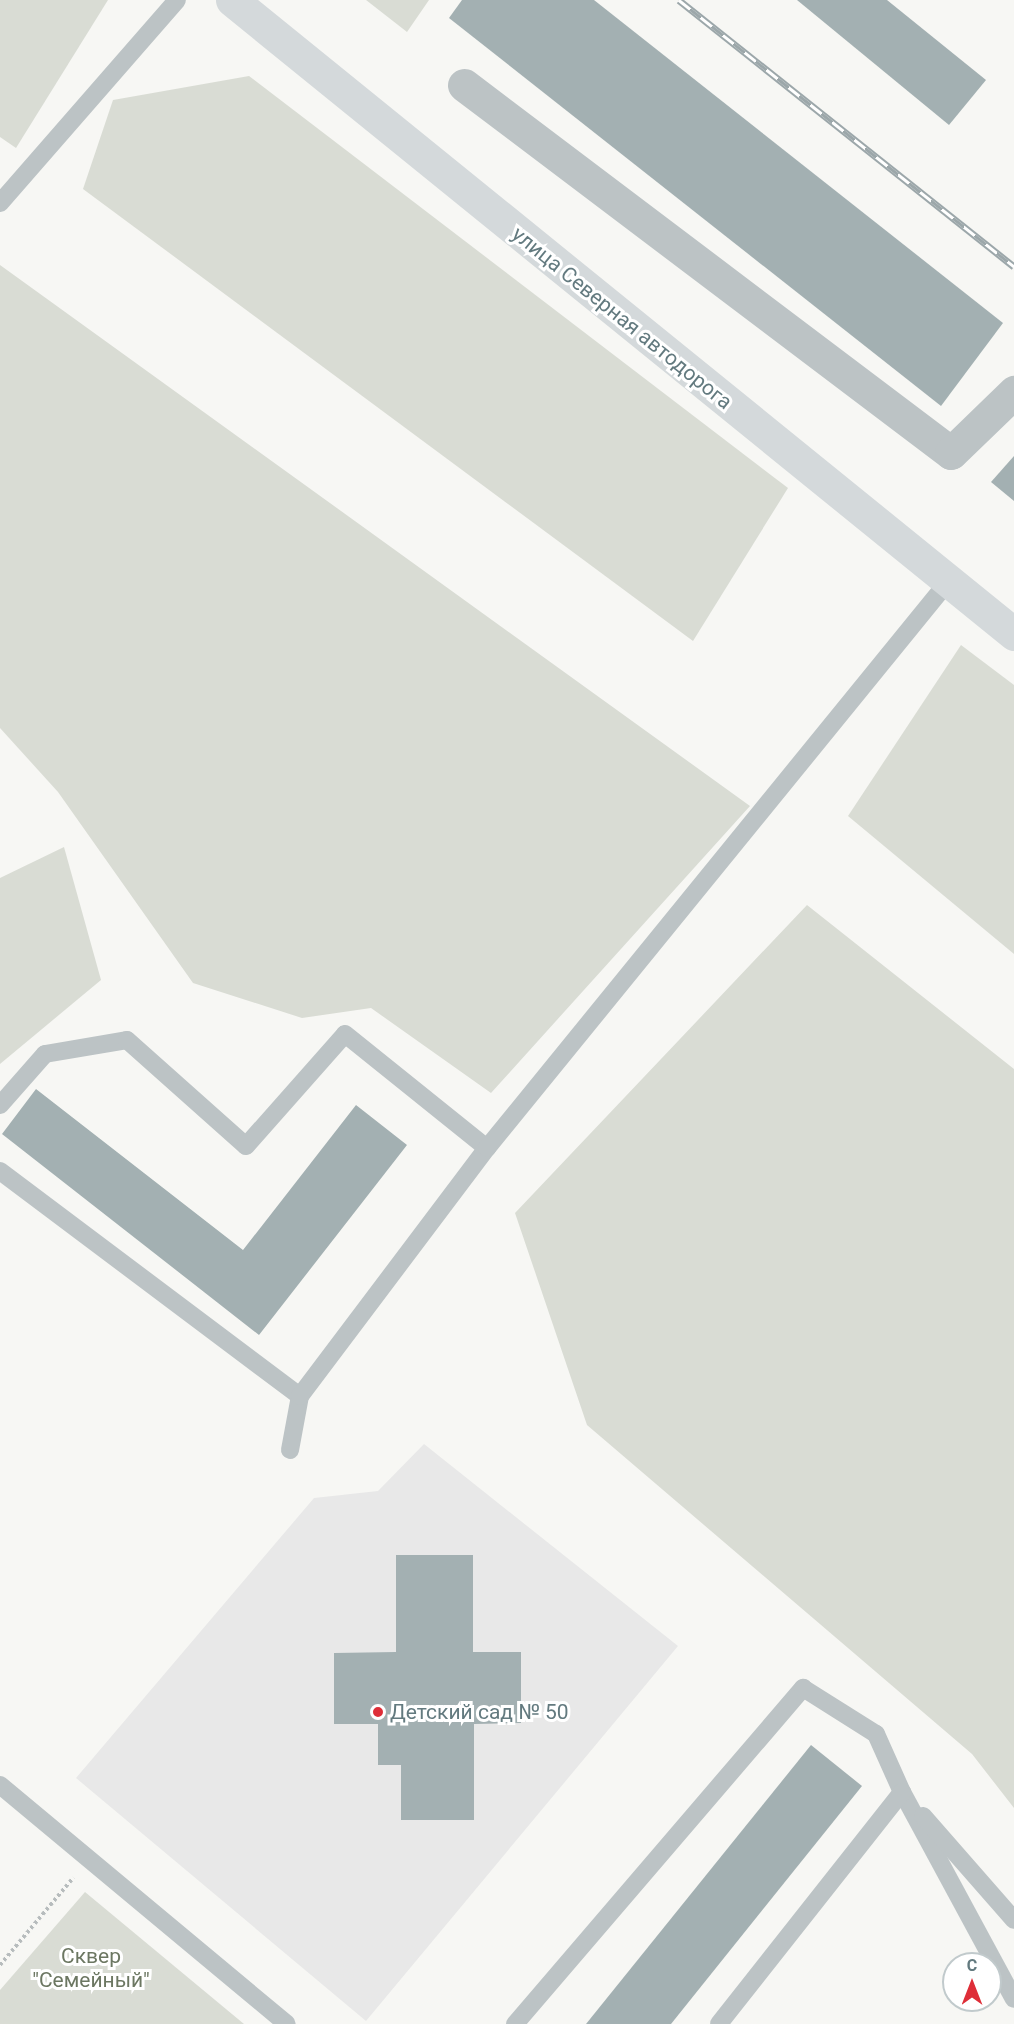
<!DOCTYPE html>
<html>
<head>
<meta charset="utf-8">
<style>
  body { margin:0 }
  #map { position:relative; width:1014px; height:2024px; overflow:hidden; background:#f7f7f4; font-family:Roboto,sans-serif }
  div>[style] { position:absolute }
  .built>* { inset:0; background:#e8e8e8 }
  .green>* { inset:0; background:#d9dcd4 }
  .building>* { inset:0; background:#a3b0b2 }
  .path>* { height:4px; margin-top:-2px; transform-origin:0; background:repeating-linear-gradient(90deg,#b7bcbd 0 3px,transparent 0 6px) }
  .service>* { height:18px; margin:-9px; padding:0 9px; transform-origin:9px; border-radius:9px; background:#bcc3c5 }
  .minor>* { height:33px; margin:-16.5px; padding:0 16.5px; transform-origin:16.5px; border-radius:16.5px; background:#bcc3c5 }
  .secondary>* { height:33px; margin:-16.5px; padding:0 16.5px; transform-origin:16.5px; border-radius:16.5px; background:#d4d9db }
  .rail>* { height:7px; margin-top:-3.5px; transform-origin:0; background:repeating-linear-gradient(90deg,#fff 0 14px,#9ca7aa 0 28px); box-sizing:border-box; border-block:2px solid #9ca7aa }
  .dots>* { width:16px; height:16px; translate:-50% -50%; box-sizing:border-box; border:3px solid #fff; border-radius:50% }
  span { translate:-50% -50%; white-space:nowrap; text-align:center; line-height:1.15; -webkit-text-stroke:6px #fff; paint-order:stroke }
  .street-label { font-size:21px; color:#637a7f }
  .poi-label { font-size:21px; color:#637a7f }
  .left { translate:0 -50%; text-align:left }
  .park-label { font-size:21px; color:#6c7762 }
  .north { position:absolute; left:942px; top:1952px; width:60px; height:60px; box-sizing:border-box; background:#fff; border:2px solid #c1cacc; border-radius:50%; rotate:0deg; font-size:16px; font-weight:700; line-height:24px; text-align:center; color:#637a7f }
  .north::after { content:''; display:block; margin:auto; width:21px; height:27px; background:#de2e38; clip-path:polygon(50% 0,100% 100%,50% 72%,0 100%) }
</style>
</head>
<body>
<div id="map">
  <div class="built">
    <i style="clip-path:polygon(424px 1444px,678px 1646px,366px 2021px,76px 1778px,314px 1498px,378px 1491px)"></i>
  </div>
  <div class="green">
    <i style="clip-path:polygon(0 0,108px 0,16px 148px,0 137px)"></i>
    <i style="clip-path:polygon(366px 0,429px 0,407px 32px)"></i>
    <i style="clip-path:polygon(249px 76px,788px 488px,693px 641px,83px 189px,113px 100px)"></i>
    <i style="clip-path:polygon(0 265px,750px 806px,491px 1093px,371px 1008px,302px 1018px,193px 983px,58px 792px,0 728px)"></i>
    <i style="clip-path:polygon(961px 645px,1014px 685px,1014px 954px,848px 816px)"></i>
    <i style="clip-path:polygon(64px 847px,101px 980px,0 1064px,0 878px)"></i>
    <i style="clip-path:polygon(807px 905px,1014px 1069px,1014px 1808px,972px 1754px,587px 1425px,515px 1213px)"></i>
    <i style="clip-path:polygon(85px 1892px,244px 2024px,0 2024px,0 1990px)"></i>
  </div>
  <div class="building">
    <i style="clip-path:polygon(462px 0,594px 0,1003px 323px,941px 406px,449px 18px)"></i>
    <i style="clip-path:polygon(797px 0,887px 0,986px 80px,949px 125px)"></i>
    <i style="clip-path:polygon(1014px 456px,1014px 501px,991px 482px)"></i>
    <i style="clip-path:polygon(36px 1089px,243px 1250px,356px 1105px,407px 1145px,259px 1335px,2px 1134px)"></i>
    <i style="clip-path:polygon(396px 1555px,473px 1555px,473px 1652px,521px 1652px,521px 1723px,474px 1724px,474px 1820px,401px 1820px,401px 1765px,378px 1765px,378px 1724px,334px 1724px,334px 1653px,396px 1652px)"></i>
    <i style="clip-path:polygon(811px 1745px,862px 1786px,671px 2024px,586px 2024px)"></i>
  </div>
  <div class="path">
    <i style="left:0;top:1965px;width:114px;rotate:-50deg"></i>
  </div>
  <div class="service">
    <i style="left:0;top:203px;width:269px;rotate:-48.9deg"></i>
    <i style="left:0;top:1105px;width:68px;rotate:-48.6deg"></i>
    <i style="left:45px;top:1054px;width:83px;rotate:-9.7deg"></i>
    <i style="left:127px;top:1040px;width:159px;rotate:41.7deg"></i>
    <i style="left:246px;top:1146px;width:149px;rotate:-48.5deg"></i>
    <i style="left:345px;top:1034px;width:182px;rotate:38.8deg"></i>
    <i style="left:0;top:1171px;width:375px;rotate:36.9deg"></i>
    <i style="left:290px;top:1450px;width:55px;rotate:-79.5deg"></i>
    <i style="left:300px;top:1396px;width:311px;rotate:-53deg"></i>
    <i style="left:487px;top:1148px;width:729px;rotate:-50.85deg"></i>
    <i style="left:0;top:1785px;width:373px;rotate:39.8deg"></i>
    <i style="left:902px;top:1792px;width:235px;rotate:61.6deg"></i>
    <i style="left:923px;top:1816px;width:138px;rotate:48.8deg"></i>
    <i style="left:515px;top:2024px;width:443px;rotate:-49.4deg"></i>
    <i style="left:803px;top:1688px;width:86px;rotate:32.2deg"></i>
    <i style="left:876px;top:1734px;width:64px;rotate:65.9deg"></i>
    <i style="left:902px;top:1792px;width:295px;rotate:128.3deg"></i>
  </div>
  <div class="minor">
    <i style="left:464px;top:85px;width:610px;rotate:37.08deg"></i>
    <i style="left:951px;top:453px;width:88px;rotate:-44.1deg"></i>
  </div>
  <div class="secondary">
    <i style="left:232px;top:0;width:1007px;rotate:39.03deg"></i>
  </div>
  <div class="rail">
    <i style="left:679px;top:0;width:428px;rotate:38.5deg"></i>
  </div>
  <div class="dots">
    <i style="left:378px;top:1712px;background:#de2e38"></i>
  </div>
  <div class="street-label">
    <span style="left:622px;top:318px;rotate:39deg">улица Северная автодорога</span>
  </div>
  <div class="poi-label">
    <span class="left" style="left:390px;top:1712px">Детский сад № 50</span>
  </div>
  <div class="park-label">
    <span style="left:91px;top:1968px">Сквер<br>"Семейный"</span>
  </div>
  <div class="north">С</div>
</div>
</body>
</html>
